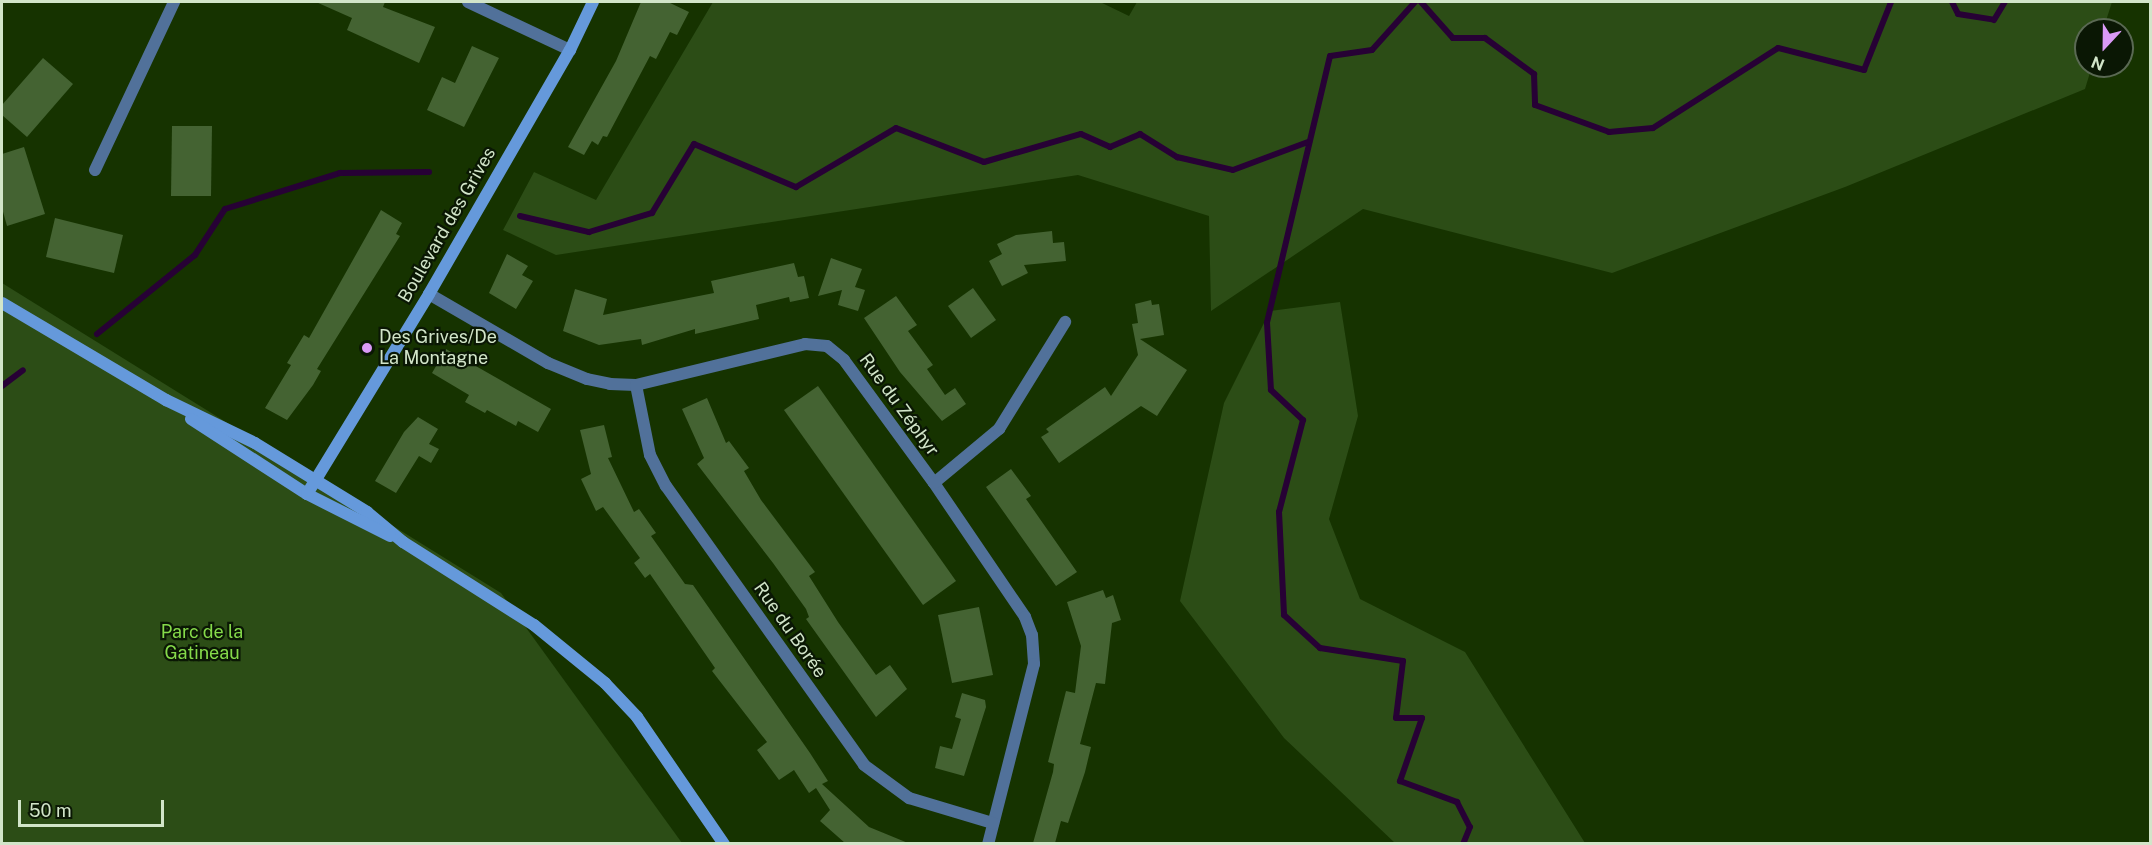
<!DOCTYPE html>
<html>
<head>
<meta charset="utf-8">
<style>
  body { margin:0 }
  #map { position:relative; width:2152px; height:845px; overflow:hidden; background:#163300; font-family:"Public Sans",sans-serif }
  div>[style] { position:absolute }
  .green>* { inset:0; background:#2c4d16 }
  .stream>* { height:6px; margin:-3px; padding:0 3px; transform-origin:3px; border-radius:3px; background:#270135 }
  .building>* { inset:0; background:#446332 }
  .street>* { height:12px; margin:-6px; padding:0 6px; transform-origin:6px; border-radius:6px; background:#51719a }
  .secondary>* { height:12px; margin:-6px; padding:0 6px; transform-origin:6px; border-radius:6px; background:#6599db }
  .dots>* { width:16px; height:16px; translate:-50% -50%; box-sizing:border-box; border:3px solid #0a1704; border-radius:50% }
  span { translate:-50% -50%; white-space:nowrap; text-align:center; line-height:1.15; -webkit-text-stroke:4.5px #0a1704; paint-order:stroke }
  .street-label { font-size:18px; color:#d2e5c9 }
  .poi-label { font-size:18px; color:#d2e5c9 }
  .left { translate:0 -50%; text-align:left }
  .park-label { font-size:18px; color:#85da4a }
  .frame { position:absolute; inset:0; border:3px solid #d2e5c9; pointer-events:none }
  .north { position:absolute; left:2074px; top:18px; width:60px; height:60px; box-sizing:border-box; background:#0a1704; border:2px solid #5a6953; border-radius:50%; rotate:202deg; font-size:16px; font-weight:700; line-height:24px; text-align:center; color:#d2e5c9 }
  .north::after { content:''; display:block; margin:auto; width:21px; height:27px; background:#da9af6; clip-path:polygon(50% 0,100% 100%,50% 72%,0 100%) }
  .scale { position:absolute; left:18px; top:800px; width:146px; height:27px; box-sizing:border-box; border:3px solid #d2e5c9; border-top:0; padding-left:8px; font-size:18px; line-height:21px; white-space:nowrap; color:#d2e5c9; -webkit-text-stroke:4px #0a1704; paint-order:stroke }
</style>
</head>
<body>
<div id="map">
  <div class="green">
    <i style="clip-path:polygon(713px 2px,1100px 2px,1129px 16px,1137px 2px,2112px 2px,2103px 30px,2086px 30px,2086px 66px,2092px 66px,2085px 89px,1845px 187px,1612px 273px,1363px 209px,1211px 311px,1209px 216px,1078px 175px,556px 255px,503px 230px,534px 172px,596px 200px)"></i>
    <i style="clip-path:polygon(2px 283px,501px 593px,682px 843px,2px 843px)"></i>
    <i style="clip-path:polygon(1340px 302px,1358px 416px,1329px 519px,1360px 599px,1465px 652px,1585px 843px,1395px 843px,1284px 738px,1180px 601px,1224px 403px,1270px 311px)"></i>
  </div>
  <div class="stream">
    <i style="left:1415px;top:2px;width:64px;rotate:131.9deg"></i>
    <i style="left:1372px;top:50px;width:42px;rotate:171.9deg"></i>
    <i style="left:1330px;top:56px;width:274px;rotate:103.3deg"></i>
    <i style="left:1267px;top:323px;width:67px;rotate:86.6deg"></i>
    <i style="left:1271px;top:390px;width:44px;rotate:43.2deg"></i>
    <i style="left:1303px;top:420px;width:95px;rotate:104.6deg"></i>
    <i style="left:1279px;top:512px;width:103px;rotate:87.2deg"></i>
    <i style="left:1284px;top:615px;width:49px;rotate:42.5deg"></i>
    <i style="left:1320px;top:648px;width:84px;rotate:8.9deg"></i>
    <i style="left:1403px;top:661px;width:57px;rotate:97deg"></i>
    <i style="left:1396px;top:718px;width:26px"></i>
    <i style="left:1422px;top:718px;width:67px;rotate:109.2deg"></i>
    <i style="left:1400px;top:781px;width:61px;rotate:20.2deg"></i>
    <i style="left:1457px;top:802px;width:28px;rotate:63deg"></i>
    <i style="left:1470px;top:827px;width:18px;rotate:112deg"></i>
    <i style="left:1421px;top:2px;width:48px;rotate:48.4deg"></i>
    <i style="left:1453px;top:38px;width:32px"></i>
    <i style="left:1485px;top:38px;width:61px;rotate:36.3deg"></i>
    <i style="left:1534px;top:74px;width:31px;rotate:88deg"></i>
    <i style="left:1535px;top:105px;width:79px;rotate:20deg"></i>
    <i style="left:1609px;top:132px;width:44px;rotate:-5.2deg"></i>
    <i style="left:1653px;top:128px;width:148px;rotate:-32.6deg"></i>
    <i style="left:1778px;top:48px;width:89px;rotate:14.3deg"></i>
    <i style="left:1864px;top:70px;width:73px;rotate:-68.3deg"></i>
    <i style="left:1952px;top:2px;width:13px;rotate:63deg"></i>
    <i style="left:1958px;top:14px;width:36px;rotate:9deg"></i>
    <i style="left:1994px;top:20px;width:21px;rotate:-59deg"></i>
    <i style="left:520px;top:216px;width:71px;rotate:13.1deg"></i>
    <i style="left:589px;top:232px;width:66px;rotate:-16.8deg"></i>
    <i style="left:652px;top:213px;width:81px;rotate:-58.7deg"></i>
    <i style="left:694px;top:144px;width:111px;rotate:22.9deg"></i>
    <i style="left:796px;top:187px;width:116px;rotate:-30.5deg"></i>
    <i style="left:896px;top:128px;width:94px;rotate:21.1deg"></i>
    <i style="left:984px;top:162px;width:101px;rotate:-16.1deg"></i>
    <i style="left:1081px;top:134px;width:32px;rotate:24deg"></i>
    <i style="left:1110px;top:147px;width:33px;rotate:-23deg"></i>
    <i style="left:1140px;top:134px;width:44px;rotate:31.9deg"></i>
    <i style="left:1177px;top:157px;width:57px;rotate:13.1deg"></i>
    <i style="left:1233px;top:170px;width:80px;rotate:-20.5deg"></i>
    <i style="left:97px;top:334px;width:126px;rotate:-38.9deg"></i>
    <i style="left:195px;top:255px;width:55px;rotate:-56.9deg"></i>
    <i style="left:225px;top:209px;width:121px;rotate:-17.4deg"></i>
    <i style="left:340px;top:173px;width:89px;rotate:-0.6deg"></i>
    <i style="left:2px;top:386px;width:26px;rotate:-37deg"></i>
  </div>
  <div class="building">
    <i style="clip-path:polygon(316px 2px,385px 2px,383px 7px,435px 27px,419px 63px,347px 30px,352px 18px)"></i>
    <i style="clip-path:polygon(641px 2px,668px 2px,689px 12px,677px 35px,670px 32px,656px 59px,650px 56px,607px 137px,603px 136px,598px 145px,592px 141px,584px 155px,568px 147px,616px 61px)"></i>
    <i style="clip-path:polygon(472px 46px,499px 58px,464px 127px,427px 110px,442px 77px,455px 83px)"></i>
    <i style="clip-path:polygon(43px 58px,73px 84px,27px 137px,2px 115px,2px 105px)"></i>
    <i style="clip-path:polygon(172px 126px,212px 126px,211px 196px,171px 196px)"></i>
    <i style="clip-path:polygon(24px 147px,45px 214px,7px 226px,2px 208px,2px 154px)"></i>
    <i style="clip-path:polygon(381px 210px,402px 223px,396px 234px,400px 236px,317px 369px,321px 371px,313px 385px,287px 420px,265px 408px,291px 365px,287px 363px,304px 335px,309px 338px)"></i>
    <i style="clip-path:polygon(55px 218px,123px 235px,114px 273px,46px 257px)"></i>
    <i style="clip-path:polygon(1052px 231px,1053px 243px,1064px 242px,1066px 261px,1024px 265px,1028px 273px,1002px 286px,989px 261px,1002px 254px,997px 244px,1016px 235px)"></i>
    <i style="clip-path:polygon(507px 254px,528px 266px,522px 275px,533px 281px,516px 309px,489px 293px)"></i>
    <i style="clip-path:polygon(831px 258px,862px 269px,855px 287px,865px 290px,858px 311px,838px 305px,842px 290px,818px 296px)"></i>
    <i style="clip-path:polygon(794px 263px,798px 277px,804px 276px,809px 298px,790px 302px,789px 297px,756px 305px,759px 319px,695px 334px,695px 329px,642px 345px,641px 339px,599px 345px,563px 331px,575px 289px,607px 299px,603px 315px,714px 293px,711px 281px)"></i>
    <i style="clip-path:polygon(973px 288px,996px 320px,971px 338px,948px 306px)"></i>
    <i style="clip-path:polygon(896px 296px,917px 325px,908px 331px,933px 365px,927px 369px,945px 395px,955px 388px,966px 404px,942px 421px,900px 372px,864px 318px)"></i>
    <i style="clip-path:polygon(1151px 300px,1152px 305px,1159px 304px,1164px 335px,1140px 339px,1187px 370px,1157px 416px,1141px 406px,1059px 463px,1041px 437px,1049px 432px,1046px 429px,1105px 387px,1111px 396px,1138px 355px,1132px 324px,1138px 323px,1135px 304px)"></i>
    <i style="clip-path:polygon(446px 349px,551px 409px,538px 432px,518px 421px,516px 426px,487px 410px,485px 413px,465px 402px,469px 395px,432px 373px)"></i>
    <i style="clip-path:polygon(818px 386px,956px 581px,923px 605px,784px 410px)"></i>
    <i style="clip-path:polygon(707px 398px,726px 443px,729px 441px,749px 468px,744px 471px,761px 500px,815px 572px,809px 576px,838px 622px,876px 675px,890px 665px,907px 689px,876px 717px,806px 619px,809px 617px,806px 609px,773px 563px,697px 464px,704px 458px,682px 409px)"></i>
    <i style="clip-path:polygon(418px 417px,438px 429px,429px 444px,439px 449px,431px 463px,419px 456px,396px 493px,375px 481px,404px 432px)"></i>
    <i style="clip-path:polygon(604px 425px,612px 457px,608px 458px,634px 512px,639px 509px,656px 533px,651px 536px,685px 584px,693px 585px,810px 753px,828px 781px,822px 784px,869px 827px,908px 843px,845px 843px,820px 821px,830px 810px,816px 788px,809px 793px,794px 770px,779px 780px,757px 750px,767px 742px,712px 671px,715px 668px,650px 574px,645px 578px,634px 563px,640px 558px,603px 507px,596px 511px,581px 479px,591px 474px,580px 430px)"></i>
    <i style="clip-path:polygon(1011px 469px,1031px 496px,1026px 499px,1077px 572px,1056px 586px,986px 487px)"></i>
    <i style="clip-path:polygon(1103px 590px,1106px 598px,1113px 595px,1121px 620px,1112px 623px,1105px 684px,1096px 683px,1080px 744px,1091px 747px,1085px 772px,1068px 823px,1061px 821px,1055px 843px,1033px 843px,1053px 772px,1054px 764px,1048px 762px,1066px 691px,1075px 693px,1081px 646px,1067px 602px)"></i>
    <i style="clip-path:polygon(979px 607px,993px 675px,952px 683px,938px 615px)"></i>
    <i style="clip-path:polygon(962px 693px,985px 700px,986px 707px,964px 776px,935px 768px,940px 746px,952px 749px,961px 719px,955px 717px)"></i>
  </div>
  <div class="street">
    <i style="left:468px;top:2px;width:113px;rotate:25.2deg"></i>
    <i style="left:95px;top:170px;width:186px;rotate:-64.8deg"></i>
    <i style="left:429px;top:294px;width:138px;rotate:30.1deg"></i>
    <i style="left:548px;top:363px;width:42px;rotate:22.3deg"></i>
    <i style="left:587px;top:379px;width:24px;rotate:12deg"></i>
    <i style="left:610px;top:384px;width:26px;rotate:2deg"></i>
    <i style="left:636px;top:385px;width:174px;rotate:-13.6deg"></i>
    <i style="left:805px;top:344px;width:22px;rotate:5deg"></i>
    <i style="left:827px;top:346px;width:22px;rotate:39deg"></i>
    <i style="left:844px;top:360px;width:152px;rotate:53.8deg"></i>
    <i style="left:934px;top:483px;width:162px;rotate:55.8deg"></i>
    <i style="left:1025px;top:617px;width:19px;rotate:69deg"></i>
    <i style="left:1032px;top:635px;width:29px;rotate:86deg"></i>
    <i style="left:1034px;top:664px;width:186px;rotate:104.3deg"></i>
    <i style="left:636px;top:385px;width:71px;rotate:78.7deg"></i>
    <i style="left:650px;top:455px;width:35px;rotate:63deg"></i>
    <i style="left:666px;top:486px;width:342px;rotate:54.6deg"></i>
    <i style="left:864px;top:765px;width:56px;rotate:36.3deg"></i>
    <i style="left:909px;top:798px;width:88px;rotate:16.6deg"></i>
    <i style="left:934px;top:483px;width:85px;rotate:-39.7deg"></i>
    <i style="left:999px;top:429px;width:126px;rotate:-58.3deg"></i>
  </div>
  <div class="secondary">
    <i style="left:2px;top:303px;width:191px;rotate:30.6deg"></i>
    <i style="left:166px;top:400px;width:99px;rotate:25.8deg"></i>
    <i style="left:255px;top:443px;width:132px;rotate:31.6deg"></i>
    <i style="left:367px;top:512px;width:47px;rotate:39.8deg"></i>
    <i style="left:403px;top:542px;width:155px;rotate:32.4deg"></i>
    <i style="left:534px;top:625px;width:92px;rotate:39.2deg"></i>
    <i style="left:605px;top:683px;width:47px;rotate:46.7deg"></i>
    <i style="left:637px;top:717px;width:154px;rotate:55.6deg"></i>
    <i style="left:191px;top:419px;width:138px;rotate:32.9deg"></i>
    <i style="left:307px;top:494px;width:93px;rotate:26.8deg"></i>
    <i style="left:307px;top:494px;width:234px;rotate:-58.6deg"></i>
    <i style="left:429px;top:294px;width:282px;rotate:-60deg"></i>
    <i style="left:570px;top:50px;width:53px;rotate:-64.4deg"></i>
  </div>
  <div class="dots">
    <i style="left:367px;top:348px;background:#da9af6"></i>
  </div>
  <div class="street-label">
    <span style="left:447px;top:225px;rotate:-60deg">Boulevard des Grives</span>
    <span style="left:899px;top:405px;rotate:54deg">Rue du Zéphyr</span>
    <span style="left:790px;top:630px;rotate:55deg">Rue du Borée</span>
  </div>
  <div class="poi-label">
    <span class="left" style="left:379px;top:348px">Des Grives/De<br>La Montagne</span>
  </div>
  <div class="park-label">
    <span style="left:202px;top:643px">Parc de la<br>Gatineau</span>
  </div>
  <div class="frame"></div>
  <div class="north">N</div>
  <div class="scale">50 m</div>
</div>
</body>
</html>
